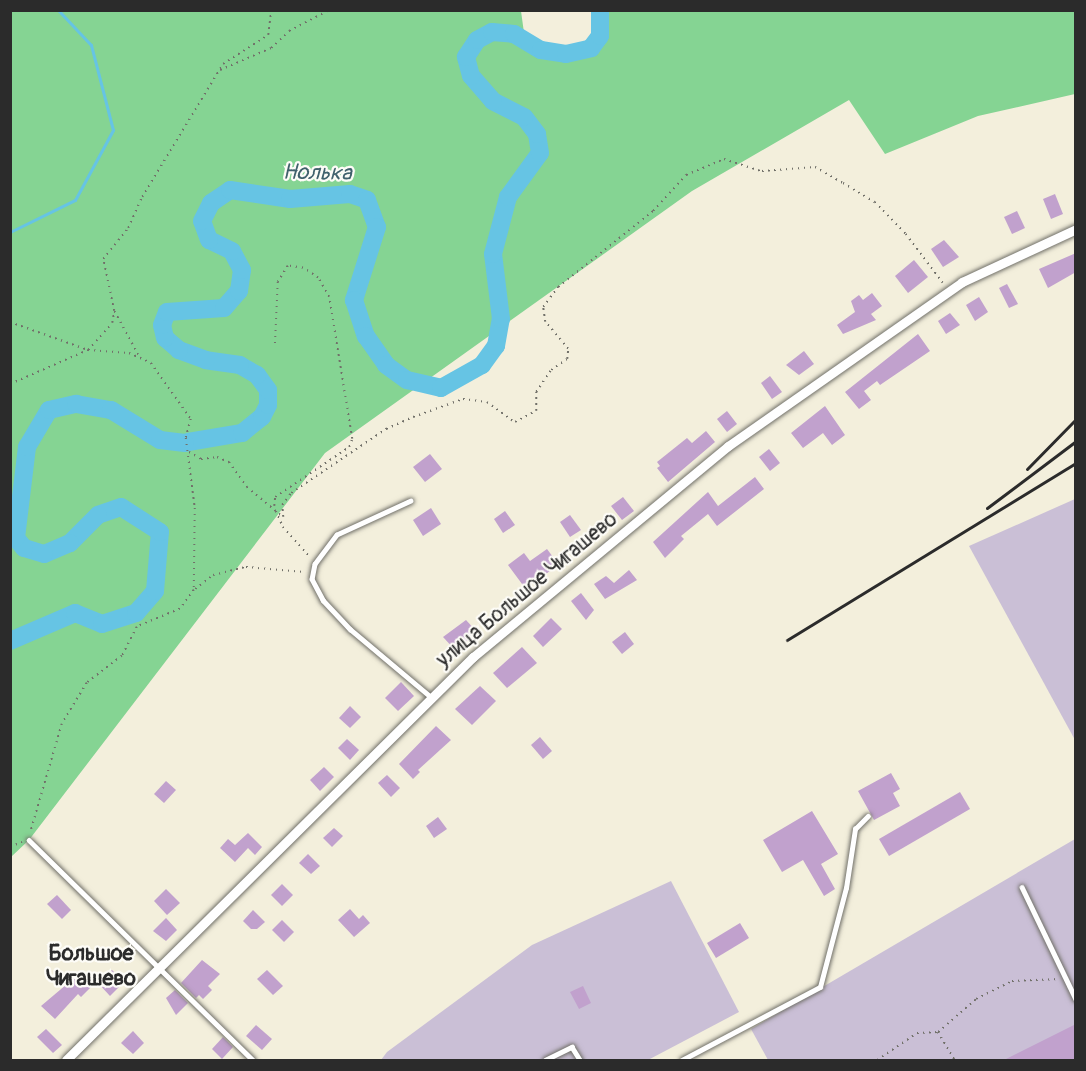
<!DOCTYPE html>
<html>
<head>
<meta charset="utf-8">
<style>
  body { margin:0 }
  #map { position:relative; width:1086px; height:1071px; overflow:hidden; background:#f3efdc; font-family:Pangolin,sans-serif }
  div>[style] { position:absolute }
  .industrial>* { inset:0; background:#cabfd6 }
  .green>* { inset:0; background:#85d493 }
  .stream>* { height:3px; margin:-1.5px; padding:0 1.5px; transform-origin:1.5px; border-radius:1.5px; background:#66c4e4 }
  .river>* { height:18px; margin:-9px; padding:0 9px; transform-origin:9px; border-radius:9px; background:#66c4e4 }
  .building>* { inset:0; background:#c1a1cd }
  .path>* { height:1.5px; margin-top:-0.75px; transform-origin:0; background:repeating-linear-gradient(90deg,#717069 0 1.5px,transparent 0 6px) }
  .roads { filter:drop-shadow(0 0 2px #717069) drop-shadow(0 0 2px #717069) }
  .service>* { height:4.5px; margin:-2.25px; padding:0 2.25px; transform-origin:2.25px; border-radius:2.25px; background:#fff }
  .minor>* { height:9px; margin:-4.5px; padding:0 4.5px; transform-origin:4.5px; border-radius:4.5px; background:#fff }
  .rail>* { height:3px; margin:-1.5px; padding:0 1.5px; transform-origin:1.5px; border-radius:1.5px; background:#2b2b2b }
  span { translate:-50% -50%; white-space:nowrap; text-align:center; line-height:1.15; -webkit-text-stroke:4.5px #fdfcf7; paint-order:stroke }
  .street-label { font-size:21px; color:#2b2b2b }
  .water-label { font-size:22px; color:#40616c; font-style:italic }
  .neighbourhood-label { font-size:22px; color:#2b2b2b; font-weight:700 }
  .frame { position:absolute; inset:0; border:12px solid #2b2b2b; pointer-events:none }
</style>
</head>
<body>
<div id="map">
  <div class="industrial">
    <i style="clip-path:polygon(1075px 499px,1075px 740px,969px 546px)"></i>
    <i style="clip-path:polygon(1075px 839px,1075px 1060px,768px 1060px,751px 1029px)"></i>
    <i style="clip-path:polygon(671px 881px,739px 1012px,648px 1060px,381px 1060px,387px 1052px,532px 945px)"></i>
  </div>
  <div class="green">
    <i style="clip-path:polygon(11px 11px,521px 11px,525px 40px,541px 50px,566px 54px,591px 48px,600px 36px,600px 11px,1075px 11px,1075px 94px,978px 116px,885px 154px,849px 100px,692px 191px,325px 453px,29px 840px,11px 857px)"></i>
  </div>
  <div class="stream">
    <i style="left:10px;top:232px;width:72px;rotate:-26.2deg"></i>
    <i style="left:75px;top:200px;width:80px;rotate:-61.5deg"></i>
    <i style="left:113px;top:130px;width:88px;rotate:-104.5deg"></i>
    <i style="left:91px;top:45px;width:48px;rotate:-133.3deg"></i>
  </div>
  <div class="river">
    <i style="left:188px;top:442px;width:55px;rotate:-9.5deg"></i>
    <i style="left:242px;top:433px;width:26px;rotate:-39deg"></i>
    <i style="left:262px;top:417px;width:13px;rotate:-63deg"></i>
    <i style="left:268px;top:405px;width:15px;rotate:-90deg"></i>
    <i style="left:268px;top:390px;width:19px;rotate:-126deg"></i>
    <i style="left:257px;top:375px;width:20px;rotate:-150deg"></i>
    <i style="left:240px;top:365px;width:34px;rotate:-172deg"></i>
    <i style="left:206px;top:360px;width:29px;rotate:-160deg"></i>
    <i style="left:179px;top:350px;width:18px;rotate:-139deg"></i>
    <i style="left:165px;top:338px;width:13px;rotate:-103deg"></i>
    <i style="left:162px;top:325px;width:14px;rotate:-69deg"></i>
    <i style="left:167px;top:312px;width:57px;rotate:-4deg"></i>
    <i style="left:224px;top:308px;width:23px;rotate:-49deg"></i>
    <i style="left:239px;top:291px;width:21px;rotate:-82deg"></i>
    <i style="left:242px;top:270px;width:21px;rotate:-118deg"></i>
    <i style="left:232px;top:251px;width:25px;rotate:-154deg"></i>
    <i style="left:209px;top:240px;width:20px;rotate:-110deg"></i>
    <i style="left:202px;top:221px;width:20px;rotate:-63deg"></i>
    <i style="left:211px;top:203px;width:23px;rotate:-34deg"></i>
    <i style="left:230px;top:190px;width:61px;rotate:8.5deg"></i>
    <i style="left:290px;top:199px;width:60px;rotate:-4.8deg"></i>
    <i style="left:350px;top:194px;width:18px;rotate:19deg"></i>
    <i style="left:367px;top:200px;width:29px;rotate:70deg"></i>
    <i style="left:377px;top:227px;width:77px;rotate:107.5deg"></i>
    <i style="left:354px;top:300px;width:38px;rotate:72deg"></i>
    <i style="left:366px;top:336px;width:35px;rotate:55deg"></i>
    <i style="left:386px;top:365px;width:26px;rotate:36deg"></i>
    <i style="left:407px;top:380px;width:35px;rotate:13deg"></i>
    <i style="left:441px;top:388px;width:47px;rotate:-29.3deg"></i>
    <i style="left:482px;top:365px;width:24px;rotate:-54deg"></i>
    <i style="left:496px;top:346px;width:27px;rotate:-80deg"></i>
    <i style="left:501px;top:319px;width:65px;rotate:-97deg"></i>
    <i style="left:493px;top:254px;width:59px;rotate:-75.3deg"></i>
    <i style="left:508px;top:197px;width:54px;rotate:-54deg"></i>
    <i style="left:540px;top:153px;width:19px;rotate:-99deg"></i>
    <i style="left:537px;top:134px;width:21px;rotate:-127deg"></i>
    <i style="left:524px;top:117px;width:35px;rotate:-153deg"></i>
    <i style="left:493px;top:101px;width:33px;rotate:-131deg"></i>
    <i style="left:471px;top:76px;width:20px;rotate:-105deg"></i>
    <i style="left:466px;top:57px;width:20px;rotate:-57deg"></i>
    <i style="left:477px;top:40px;width:17px;rotate:-28deg"></i>
    <i style="left:492px;top:32px;width:22px;rotate:5deg"></i>
    <i style="left:514px;top:34px;width:31px;rotate:31deg"></i>
    <i style="left:541px;top:50px;width:25px;rotate:9deg"></i>
    <i style="left:566px;top:54px;width:26px;rotate:-13deg"></i>
    <i style="left:591px;top:48px;width:15px;rotate:-53deg"></i>
    <i style="left:600px;top:36px;width:26px;rotate:-90deg"></i>
    <i style="left:10px;top:641px;width:71px;rotate:-23.3deg"></i>
    <i style="left:75px;top:613px;width:29px;rotate:22deg"></i>
    <i style="left:102px;top:624px;width:36px;rotate:-18deg"></i>
    <i style="left:136px;top:613px;width:29px;rotate:-49deg"></i>
    <i style="left:155px;top:591px;width:59px;rotate:-85.2deg"></i>
    <i style="left:160px;top:532px;width:46px;rotate:-147.3deg"></i>
    <i style="left:121px;top:507px;width:24px;rotate:161deg"></i>
    <i style="left:98px;top:515px;width:40px;rotate:135deg"></i>
    <i style="left:70px;top:543px;width:28px;rotate:157deg"></i>
    <i style="left:44px;top:554px;width:21px;rotate:-163deg"></i>
    <i style="left:24px;top:548px;width:13px;rotate:-129deg"></i>
    <i style="left:16px;top:538px;width:92px;rotate:-83.1deg"></i>
    <i style="left:27px;top:447px;width:43px;rotate:-59.3deg"></i>
    <i style="left:49px;top:410px;width:28px;rotate:-13deg"></i>
    <i style="left:76px;top:404px;width:36px;rotate:10deg"></i>
    <i style="left:111px;top:410px;width:57px;rotate:31.5deg"></i>
    <i style="left:160px;top:440px;width:25px;rotate:7deg"></i>
  </div>
  <div class="building">
    <i style="clip-path:polygon(1055px 194px,1063px 214px,1051px 219px,1043px 199px)"></i>
    <i style="clip-path:polygon(1017px 211px,1025px 228px,1012px 234px,1004px 217px)"></i>
    <i style="clip-path:polygon(944px 240px,959px 257px,943px 267px,931px 249px)"></i>
    <i style="clip-path:polygon(1076px 253px,1076px 272px,1048px 288px,1039px 269px)"></i>
    <i style="clip-path:polygon(914px 260px,928px 277px,908px 293px,895px 276px)"></i>
    <i style="clip-path:polygon(1007px 284px,1018px 304px,1009px 308px,999px 288px)"></i>
    <i style="clip-path:polygon(872px 293px,882px 306px,871px 314px,876px 320px,843px 334px,837px 325px,855px 312px,851px 301px,859px 295px,863px 300px)"></i>
    <i style="clip-path:polygon(979px 297px,988px 312px,975px 321px,966px 305px)"></i>
    <i style="clip-path:polygon(950px 313px,960px 325px,946px 334px,938px 321px)"></i>
    <i style="clip-path:polygon(918px 334px,930px 351px,880px 385px,877px 381px,864px 391px,871px 400px,859px 409px,845px 392px)"></i>
    <i style="clip-path:polygon(804px 351px,814px 364px,799px 375px,786px 365px)"></i>
    <i style="clip-path:polygon(770px 376px,782px 392px,772px 399px,761px 383px)"></i>
    <i style="clip-path:polygon(825px 406px,845px 435px,832px 445px,823px 433px,803px 448px,791px 433px)"></i>
    <i style="clip-path:polygon(727px 411px,737px 424px,727px 432px,717px 419px)"></i>
    <i style="clip-path:polygon(706px 431px,715px 442px,668px 482px,657px 468px,660px 466px,657px 462px,687px 438px,692px 443px)"></i>
    <i style="clip-path:polygon(769px 449px,780px 463px,770px 471px,759px 457px)"></i>
    <i style="clip-path:polygon(430px 454px,442px 469px,425px 482px,413px 467px)"></i>
    <i style="clip-path:polygon(755px 477px,764px 489px,717px 526px,708px 514px,681px 536px,684px 539px,665px 558px,653px 542px,708px 492px,718px 506px)"></i>
    <i style="clip-path:polygon(623px 497px,634px 511px,622px 520px,611px 506px)"></i>
    <i style="clip-path:polygon(431px 508px,441px 524px,423px 536px,413px 520px)"></i>
    <i style="clip-path:polygon(505px 511px,515px 525px,503px 533px,494px 519px)"></i>
    <i style="clip-path:polygon(570px 515px,581px 530px,570px 537px,560px 522px)"></i>
    <i style="clip-path:polygon(547px 549px,559px 565px,525px 588px,508px 565px,524px 553px,530px 561px)"></i>
    <i style="clip-path:polygon(629px 570px,637px 580px,605px 599px,594px 584px,606px 576px,614px 583px)"></i>
    <i style="clip-path:polygon(581px 593px,594px 610px,586px 620px,571px 601px)"></i>
    <i style="clip-path:polygon(551px 618px,562px 629px,543px 647px,533px 636px)"></i>
    <i style="clip-path:polygon(466px 620px,477px 632px,456px 651px,443px 637px)"></i>
    <i style="clip-path:polygon(625px 632px,634px 644px,622px 654px,612px 642px)"></i>
    <i style="clip-path:polygon(522px 647px,537px 663px,507px 688px,493px 673px)"></i>
    <i style="clip-path:polygon(401px 682px,414px 696px,398px 711px,385px 698px)"></i>
    <i style="clip-path:polygon(480px 686px,496px 701px,472px 725px,455px 709px)"></i>
    <i style="clip-path:polygon(350px 706px,361px 717px,350px 728px,339px 718px)"></i>
    <i style="clip-path:polygon(436px 726px,451px 740px,418px 770px,420px 772px,413px 779px,399px 764px)"></i>
    <i style="clip-path:polygon(540px 737px,552px 751px,543px 759px,531px 745px)"></i>
    <i style="clip-path:polygon(347px 739px,359px 750px,350px 760px,338px 748px)"></i>
    <i style="clip-path:polygon(324px 767px,334px 777px,320px 791px,310px 780px)"></i>
    <i style="clip-path:polygon(891px 773px,900px 789px,893px 793px,900px 806px,874px 820px,858px 791px)"></i>
    <i style="clip-path:polygon(387px 775px,400px 788px,391px 797px,378px 783px)"></i>
    <i style="clip-path:polygon(166px 781px,176px 790px,164px 803px,154px 794px)"></i>
    <i style="clip-path:polygon(960px 792px,970px 809px,889px 856px,879px 839px)"></i>
    <i style="clip-path:polygon(812px 811px,838px 854px,821px 864px,835px 889px,824px 896px,803px 860px,782px 872px,763px 840px)"></i>
    <i style="clip-path:polygon(438px 817px,447px 829px,434px 838px,426px 826px)"></i>
    <i style="clip-path:polygon(334px 828px,343px 836px,332px 847px,323px 838px)"></i>
    <i style="clip-path:polygon(248px 833px,262px 847px,255px 855px,248px 848px,235px 862px,220px 848px,228px 839px,235px 845px)"></i>
    <i style="clip-path:polygon(308px 854px,320px 866px,311px 874px,299px 863px)"></i>
    <i style="clip-path:polygon(282px 884px,293px 895px,282px 906px,271px 895px)"></i>
    <i style="clip-path:polygon(166px 889px,180px 903px,167px 915px,154px 901px)"></i>
    <i style="clip-path:polygon(57px 895px,71px 910px,62px 919px,47px 904px)"></i>
    <i style="clip-path:polygon(350px 909px,359px 919px,363px 915px,370px 923px,354px 937px,338px 920px)"></i>
    <i style="clip-path:polygon(253px 910px,265px 922px,257px 929px,251px 929px,243px 921px)"></i>
    <i style="clip-path:polygon(166px 918px,177px 930px,166px 941px,153px 931px)"></i>
    <i style="clip-path:polygon(282px 920px,294px 932px,284px 942px,272px 930px)"></i>
    <i style="clip-path:polygon(740px 923px,749px 938px,716px 958px,707px 943px)"></i>
    <i style="clip-path:polygon(202px 960px,220px 974px,208px 986px,212px 990px,203px 999px,199px 995px,196px 998px,181px 983px)"></i>
    <i style="clip-path:polygon(112px 970px,124px 982px,110px 996px,98px 983px)"></i>
    <i style="clip-path:polygon(267px 970px,283px 986px,273px 995px,257px 979px)"></i>
    <i style="clip-path:polygon(80px 973px,92px 986px,81px 997px,78px 994px,55px 1019px,41px 1006px)"></i>
    <i style="clip-path:polygon(583px 986px,591px 1003px,579px 1009px,570px 992px)"></i>
    <i style="clip-path:polygon(175px 990px,188px 1003px,176px 1015px,166px 998px)"></i>
    <i style="clip-path:polygon(1076px 1024px,1076px 1060px,1004px 1060px)"></i>
    <i style="clip-path:polygon(256px 1025px,272px 1039px,262px 1050px,246px 1036px)"></i>
    <i style="clip-path:polygon(46px 1029px,62px 1045px,53px 1053px,37px 1037px)"></i>
    <i style="clip-path:polygon(133px 1031px,144px 1043px,133px 1054px,121px 1043px)"></i>
    <i style="clip-path:polygon(223px 1037px,233px 1047px,222px 1059px,212px 1049px)"></i>
  </div>
  <div class="path">
    <i style="left:220px;top:70px;width:56px;rotate:-23.3deg"></i>
    <i style="left:271px;top:48px;width:25px;rotate:-43deg"></i>
    <i style="left:289px;top:31px;width:45px;rotate:-27.7deg"></i>
    <i style="left:10px;top:322px;width:83px;rotate:19.7deg"></i>
    <i style="left:88px;top:350px;width:41px;rotate:4.2deg"></i>
    <i style="left:129px;top:353px;width:24px;rotate:24deg"></i>
    <i style="left:151px;top:363px;width:69px;rotate:54.5deg"></i>
    <i style="left:191px;top:419px;width:20px;rotate:105deg"></i>
    <i style="left:186px;top:438px;width:71px;rotate:82.7deg"></i>
    <i style="left:195px;top:508px;width:82px;rotate:90.7deg"></i>
    <i style="left:194px;top:590px;width:24px;rotate:126deg"></i>
    <i style="left:180px;top:609px;width:47px;rotate:157.3deg"></i>
    <i style="left:137px;top:627px;width:33px;rotate:117deg"></i>
    <i style="left:122px;top:656px;width:44px;rotate:142.4deg"></i>
    <i style="left:87px;top:683px;width:48px;rotate:121.4deg"></i>
    <i style="left:62px;top:724px;width:111px;rotate:106.2deg"></i>
    <i style="left:138px;top:355px;width:50px;rotate:-118.6deg"></i>
    <i style="left:114px;top:311px;width:53px;rotate:-101.9deg"></i>
    <i style="left:103px;top:259px;width:40px;rotate:-51deg"></i>
    <i style="left:128px;top:228px;width:34px;rotate:-66deg"></i>
    <i style="left:142px;top:197px;width:156px;rotate:-58.7deg"></i>
    <i style="left:223px;top:64px;width:54px;rotate:-32.8deg"></i>
    <i style="left:268px;top:35px;width:25px;rotate:-83deg"></i>
    <i style="left:10px;top:384px;width:85px;rotate:-23.6deg"></i>
    <i style="left:88px;top:350px;width:36px;rotate:-48deg"></i>
    <i style="left:112px;top:323px;width:11px;rotate:-80deg"></i>
    <i style="left:189px;top:452px;width:14px;rotate:30deg"></i>
    <i style="left:201px;top:459px;width:16px;rotate:-7deg"></i>
    <i style="left:217px;top:457px;width:13px;rotate:23deg"></i>
    <i style="left:229px;top:462px;width:31px;rotate:54deg"></i>
    <i style="left:247px;top:487px;width:47px;rotate:39.8deg"></i>
    <i style="left:283px;top:517px;width:12px;rotate:-95deg"></i>
    <i style="left:282px;top:505px;width:15px;rotate:-53deg"></i>
    <i style="left:291px;top:493px;width:115px;rotate:-34deg"></i>
    <i style="left:386px;top:429px;width:30px;rotate:-24deg"></i>
    <i style="left:413px;top:417px;width:53px;rotate:-19.8deg"></i>
    <i style="left:463px;top:399px;width:24px;rotate:7deg"></i>
    <i style="left:487px;top:402px;width:34px;rotate:36deg"></i>
    <i style="left:515px;top:422px;width:24px;rotate:-28deg"></i>
    <i style="left:536px;top:411px;width:19px;rotate:-90deg"></i>
    <i style="left:536px;top:392px;width:27px;rotate:-56deg"></i>
    <i style="left:551px;top:370px;width:19px;rotate:-35deg"></i>
    <i style="left:567px;top:359px;width:10px;rotate:-84deg"></i>
    <i style="left:568px;top:349px;width:35px;rotate:-130deg"></i>
    <i style="left:545px;top:322px;width:15px;rotate:-98deg"></i>
    <i style="left:543px;top:307px;width:25px;rotate:-53deg"></i>
    <i style="left:558px;top:287px;width:122px;rotate:-38.7deg"></i>
    <i style="left:653px;top:211px;width:49px;rotate:-47.5deg"></i>
    <i style="left:686px;top:175px;width:41px;rotate:-22.8deg"></i>
    <i style="left:724px;top:159px;width:40px;rotate:18deg"></i>
    <i style="left:762px;top:171px;width:53px;rotate:-4.3deg"></i>
    <i style="left:815px;top:167px;width:32px;rotate:30deg"></i>
    <i style="left:843px;top:183px;width:37px;rotate:31deg"></i>
    <i style="left:875px;top:202px;width:45px;rotate:45.9deg"></i>
    <i style="left:906px;top:234px;width:61px;rotate:52.9deg"></i>
    <i style="left:274px;top:506px;width:9px;rotate:-84deg"></i>
    <i style="left:275px;top:497px;width:89px;rotate:-34deg"></i>
    <i style="left:349px;top:447px;width:9px;rotate:-69deg"></i>
    <i style="left:352px;top:439px;width:144px;rotate:-99.2deg"></i>
    <i style="left:329px;top:297px;width:22px;rotate:-120deg"></i>
    <i style="left:318px;top:278px;width:18px;rotate:-146deg"></i>
    <i style="left:303px;top:268px;width:15px;rotate:-172deg"></i>
    <i style="left:288px;top:266px;width:19px;rotate:122deg"></i>
    <i style="left:278px;top:282px;width:65px;rotate:92.6deg"></i>
    <i style="left:276px;top:511px;width:17px;rotate:66deg"></i>
    <i style="left:283px;top:527px;width:40px;rotate:48deg"></i>
    <i style="left:195px;top:589px;width:23px;rotate:-38deg"></i>
    <i style="left:213px;top:575px;width:34px;rotate:-14deg"></i>
    <i style="left:246px;top:567px;width:59px;rotate:4.8deg"></i>
    <i style="left:10px;top:847px;width:13px;rotate:-23deg"></i>
    <i style="left:938px;top:1032px;width:50px;rotate:-41deg"></i>
    <i style="left:976px;top:999px;width:40px;rotate:-26.6deg"></i>
    <i style="left:1012px;top:981px;width:47px;rotate:-2.4deg"></i>
    <i style="left:877px;top:1060px;width:48px;rotate:-34deg"></i>
    <i style="left:917px;top:1033px;width:21px;rotate:-3deg"></i>
    <i style="left:938px;top:1032px;width:33px;rotate:59deg"></i>
  </div>
  <div class="roads">
    <div class="service">
      <i style="left:411px;top:501px;width:81px;rotate:155.3deg"></i>
      <i style="left:337px;top:535px;width:36px;rotate:127deg"></i>
      <i style="left:315px;top:564px;width:15px;rotate:101deg"></i>
      <i style="left:312px;top:579px;width:24px;rotate:62deg"></i>
      <i style="left:323px;top:600px;width:40px;rotate:47deg"></i>
      <i style="left:350px;top:629px;width:106px;rotate:40deg"></i>
      <i style="left:29px;top:840px;width:314px;rotate:44.5deg"></i>
      <i style="left:1022px;top:887px;width:124px;rotate:64.3deg"></i>
      <i style="left:545px;top:1060px;width:30px;rotate:-26deg"></i>
      <i style="left:572px;top:1047px;width:15px;rotate:58deg"></i>
      <i style="left:682px;top:1060px;width:156px;rotate:-27.9deg"></i>
      <i style="left:820px;top:987px;width:102px;rotate:-75.3deg"></i>
      <i style="left:846px;top:888px;width:60px;rotate:-81.3deg"></i>
      <i style="left:855px;top:829px;width:18px;rotate:-45deg"></i>
    </div>
    <div class="minor">
      <i style="left:66px;top:1060px;width:573px;rotate:-44.72deg"></i>
      <i style="left:473px;top:657px;width:331px;rotate:-39.6deg"></i>
      <i style="left:728px;top:446px;width:286px;rotate:-35deg"></i>
      <i style="left:962px;top:282px;width:126px;rotate:-24.9deg"></i>
    </div>
  </div>
  <div class="rail">
    <i style="left:1027px;top:469px;width:70px;rotate:-45.6deg"></i>
    <i style="left:987px;top:508px;width:111px;rotate:-37deg"></i>
    <i style="left:787px;top:640px;width:339px;rotate:-31.5deg"></i>
  </div>
  <div class="street-label">
    <span style="left:527px;top:590px;rotate:-40deg">улица Большое Чигашево</span>
  </div>
  <div class="water-label">
    <span style="left:317px;top:173px;rotate:1deg">Нолька</span>
  </div>
  <div class="neighbourhood-label">
    <span style="left:91px;top:966px">Большое<br>Чигашево</span>
  </div>
  <div class="frame"></div>
</div>
</body>
</html>
